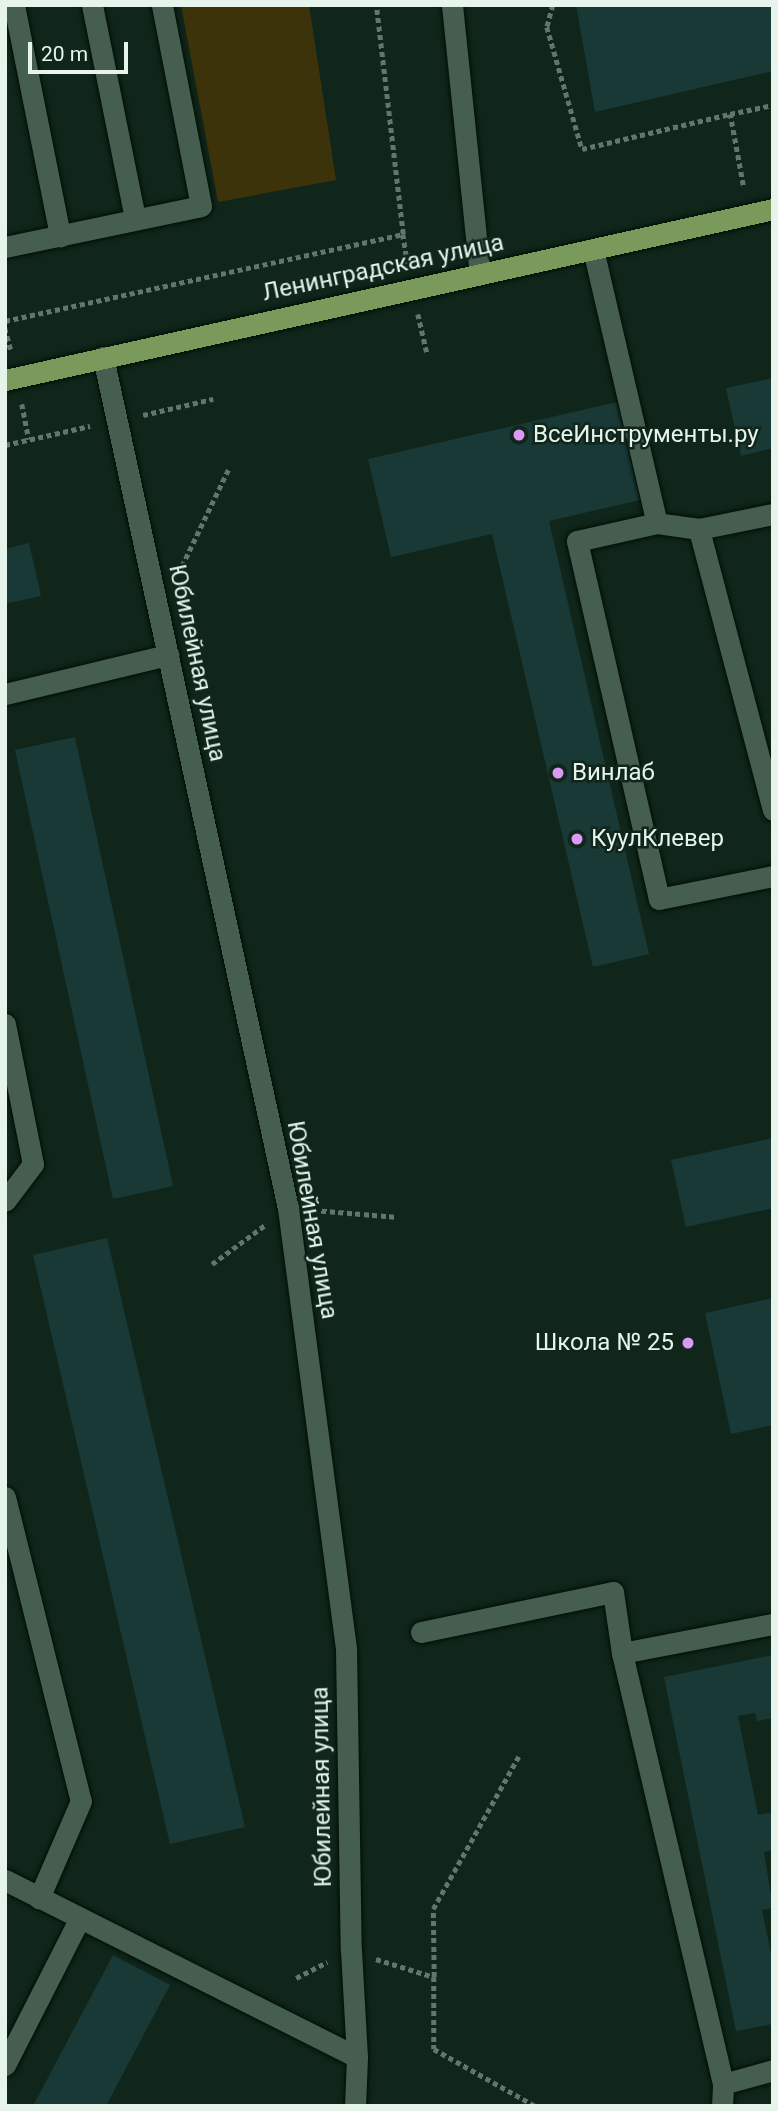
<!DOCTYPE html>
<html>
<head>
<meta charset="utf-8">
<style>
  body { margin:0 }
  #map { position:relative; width:778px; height:2111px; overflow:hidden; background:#10261a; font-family:Roboto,sans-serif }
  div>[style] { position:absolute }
  .green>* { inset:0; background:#3d330a }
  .building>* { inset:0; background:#193937 }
  .path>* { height:4.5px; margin-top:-2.25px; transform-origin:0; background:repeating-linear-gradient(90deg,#63766c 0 5px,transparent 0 8.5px) }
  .roads { filter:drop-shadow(0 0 2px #000f05) drop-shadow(0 0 2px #000f05) }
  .minor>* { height:21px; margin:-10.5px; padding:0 10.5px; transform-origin:10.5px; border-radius:10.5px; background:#465e50 }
  .major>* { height:21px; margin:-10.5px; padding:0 10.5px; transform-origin:10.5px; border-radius:10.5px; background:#7a9a5c }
  .dots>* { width:19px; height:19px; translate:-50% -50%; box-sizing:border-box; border:4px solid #10261a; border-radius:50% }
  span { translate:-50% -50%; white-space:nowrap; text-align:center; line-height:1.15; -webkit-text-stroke:5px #10261a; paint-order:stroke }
  .street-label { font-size:24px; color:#e6f4eb }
  .poi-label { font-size:24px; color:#e6f4eb }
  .left { translate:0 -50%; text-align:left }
  .right { translate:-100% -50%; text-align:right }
  .frame { position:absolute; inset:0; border:7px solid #e6f4eb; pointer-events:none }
  .scale { position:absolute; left:28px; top:42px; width:100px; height:32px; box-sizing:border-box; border:4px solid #e6f4eb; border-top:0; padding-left:9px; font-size:21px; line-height:24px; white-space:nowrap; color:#e6f4eb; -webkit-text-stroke:5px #10261a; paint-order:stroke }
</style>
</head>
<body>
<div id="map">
  <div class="green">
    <i style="clip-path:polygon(181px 5px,309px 5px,336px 180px,218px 202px)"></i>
  </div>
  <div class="building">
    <i style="clip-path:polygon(576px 5px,773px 5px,773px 71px,595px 112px)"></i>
    <i style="clip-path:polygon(773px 378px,773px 448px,741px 456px,726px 388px)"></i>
    <i style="clip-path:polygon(617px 402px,640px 500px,549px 521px,649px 954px,593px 967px,492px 534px,391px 557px,368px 459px)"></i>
    <i style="clip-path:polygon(29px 543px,41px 596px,5px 604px,5px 549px)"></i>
    <i style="clip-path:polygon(75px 737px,173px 1186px,113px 1199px,15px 750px)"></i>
    <i style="clip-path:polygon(773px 1138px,773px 1208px,686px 1227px,671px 1160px)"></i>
    <i style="clip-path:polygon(107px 1238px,245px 1827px,170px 1844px,33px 1255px)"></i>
    <i style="clip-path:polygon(773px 1298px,773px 1425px,731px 1434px,705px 1313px)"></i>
    <i style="clip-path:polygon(773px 1655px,773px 1718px,757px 1721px,755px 1713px,738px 1716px,758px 1815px,773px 1812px,773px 1850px,764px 1852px,773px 1908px,762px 1910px,773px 1963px,773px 2024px,736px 2031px,664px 1677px)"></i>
    <i style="clip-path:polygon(113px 1955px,170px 1985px,106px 2106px,33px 2106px)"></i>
  </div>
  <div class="path">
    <i style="left:553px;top:5px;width:23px;rotate:105deg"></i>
    <i style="left:547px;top:27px;width:127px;rotate:74deg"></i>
    <i style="left:582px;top:149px;width:152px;rotate:-13.3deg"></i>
    <i style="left:743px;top:185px;width:72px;rotate:-100.4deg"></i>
    <i style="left:730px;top:114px;width:44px;rotate:-11.8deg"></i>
    <i style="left:403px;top:234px;width:30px;rotate:81deg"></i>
    <i style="left:418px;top:314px;width:39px;rotate:77deg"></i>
    <i style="left:5px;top:321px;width:407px;rotate:-12.3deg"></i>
    <i style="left:403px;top:234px;width:231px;rotate:-96.7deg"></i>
    <i style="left:5px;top:328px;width:24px;rotate:75deg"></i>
    <i style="left:22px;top:404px;width:36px;rotate:79deg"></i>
    <i style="left:143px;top:415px;width:72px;rotate:-12.9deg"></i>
    <i style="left:5px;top:445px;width:87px;rotate:-12.6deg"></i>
    <i style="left:178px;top:574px;width:118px;rotate:-64.3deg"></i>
    <i style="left:313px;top:1210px;width:85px;rotate:4.7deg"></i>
    <i style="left:212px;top:1264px;width:66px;rotate:-36.3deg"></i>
    <i style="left:376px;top:1959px;width:61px;rotate:17.2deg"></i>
    <i style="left:434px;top:1977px;width:68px;rotate:-90.8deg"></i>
    <i style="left:433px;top:1909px;width:176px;rotate:-60.7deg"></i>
    <i style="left:434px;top:1977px;width:72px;rotate:90deg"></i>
    <i style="left:434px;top:2049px;width:116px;rotate:29.4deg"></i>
    <i style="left:296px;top:1978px;width:35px;rotate:-27deg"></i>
  </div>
  <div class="roads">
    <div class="minor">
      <i style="left:14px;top:5px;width:236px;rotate:78.7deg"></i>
      <i style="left:92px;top:5px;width:218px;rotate:78.6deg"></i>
      <i style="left:452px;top:5px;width:270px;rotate:84.1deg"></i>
      <i style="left:5px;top:247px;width:200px;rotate:-11.8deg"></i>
      <i style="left:201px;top:206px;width:205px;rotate:-101deg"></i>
      <i style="left:593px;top:249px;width:281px;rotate:76.9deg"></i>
      <i style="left:103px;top:357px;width:871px;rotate:77.74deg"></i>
      <i style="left:288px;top:1208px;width:444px;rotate:82.5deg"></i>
      <i style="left:346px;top:1648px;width:302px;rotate:89.1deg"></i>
      <i style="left:351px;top:1950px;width:107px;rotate:86.8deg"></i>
      <i style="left:357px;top:2057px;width:49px;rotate:92.3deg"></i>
      <i style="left:699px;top:529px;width:76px;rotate:-11.5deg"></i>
      <i style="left:5px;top:694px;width:168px;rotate:-13.5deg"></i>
      <i style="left:773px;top:810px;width:291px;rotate:-104.8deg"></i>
      <i style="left:699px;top:529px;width:42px;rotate:-171.9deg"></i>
      <i style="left:657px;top:523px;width:82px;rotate:167.3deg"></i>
      <i style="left:577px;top:541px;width:367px;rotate:77.1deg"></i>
      <i style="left:659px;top:899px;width:116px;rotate:-11.4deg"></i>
      <i style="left:5px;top:1024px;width:143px;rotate:78.7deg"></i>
      <i style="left:33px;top:1164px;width:46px;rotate:127.1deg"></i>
      <i style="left:5px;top:1497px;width:313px;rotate:76deg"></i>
      <i style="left:81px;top:1801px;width:106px;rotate:113.4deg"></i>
      <i style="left:421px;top:1632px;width:196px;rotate:-11.8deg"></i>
      <i style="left:613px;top:1592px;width:62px;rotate:81.6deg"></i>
      <i style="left:622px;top:1653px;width:443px;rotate:76.8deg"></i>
      <i style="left:723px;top:2084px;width:52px;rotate:-15.6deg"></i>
      <i style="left:622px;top:1653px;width:154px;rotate:-10.9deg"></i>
      <i style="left:5px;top:1880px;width:394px;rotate:26.7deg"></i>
      <i style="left:5px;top:2065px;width:165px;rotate:-63deg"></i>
      <i style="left:722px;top:2106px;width:22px;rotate:-87deg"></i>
    </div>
    <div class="major">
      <i style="left:5px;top:380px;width:787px;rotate:-12.55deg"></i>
    </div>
  </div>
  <div class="dots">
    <i style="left:519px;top:435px;background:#db99f5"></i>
    <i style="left:558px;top:773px;background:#db99f5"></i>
    <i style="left:577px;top:839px;background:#db99f5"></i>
    <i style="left:688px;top:1343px;background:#db99f5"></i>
  </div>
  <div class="street-label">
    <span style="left:383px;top:268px;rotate:-12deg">Ленинградская улица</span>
    <span style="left:197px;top:663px;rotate:78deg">Юбилейная улица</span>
    <span style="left:312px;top:1220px;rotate:80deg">Юбилейная улица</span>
    <span style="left:322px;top:1787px;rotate:-91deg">Юбилейная улица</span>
  </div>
  <div class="poi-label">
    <span class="left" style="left:533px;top:435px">ВсеИнструменты.ру</span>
    <span class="left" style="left:572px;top:773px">Винлаб</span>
    <span class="left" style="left:591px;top:839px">КуулКлевер</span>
    <span class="right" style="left:674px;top:1343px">Школа № 25</span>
  </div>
  <div class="frame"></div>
  <div class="scale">20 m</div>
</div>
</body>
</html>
